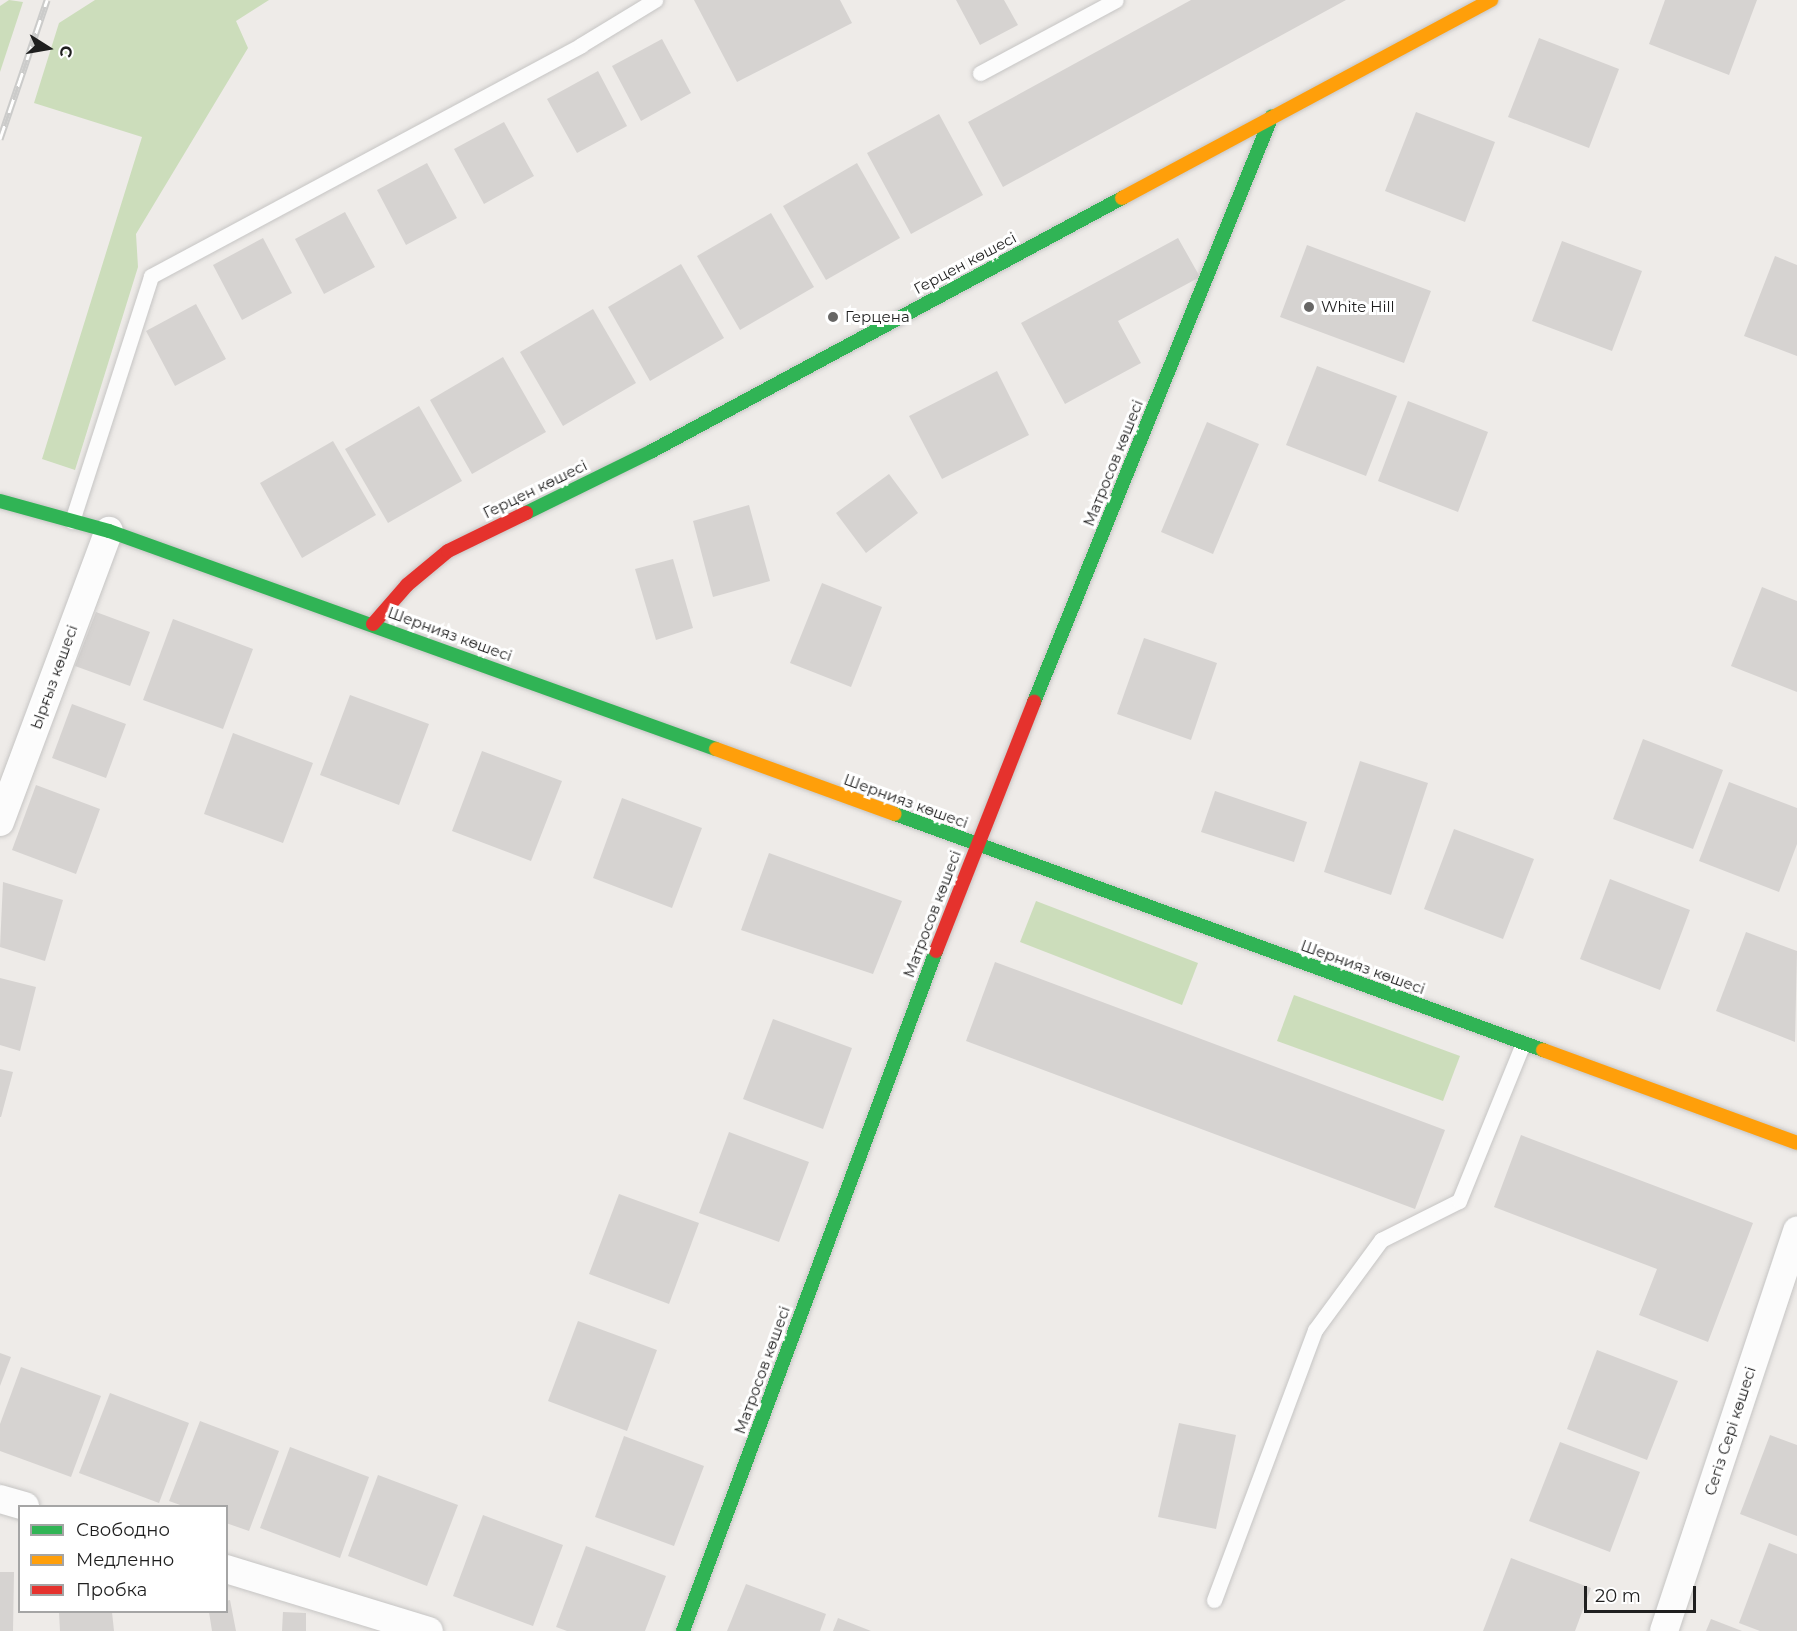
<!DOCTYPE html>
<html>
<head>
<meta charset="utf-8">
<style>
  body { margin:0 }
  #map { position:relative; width:1797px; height:1631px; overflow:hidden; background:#eeebe8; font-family:Montserrat,sans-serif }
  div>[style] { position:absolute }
  .forest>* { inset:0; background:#cdb }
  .building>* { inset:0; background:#d6d3d1 }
  .roads { filter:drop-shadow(0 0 2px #c6c5c4) drop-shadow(0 0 2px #c6c5c4) }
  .lane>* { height:15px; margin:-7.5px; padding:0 7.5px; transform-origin:7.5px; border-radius:7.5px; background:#fcfcfc }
  .street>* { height:28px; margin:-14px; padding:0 14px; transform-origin:14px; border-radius:14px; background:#fcfcfc }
  .fast>* { height:14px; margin:-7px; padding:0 7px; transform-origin:7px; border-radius:7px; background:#30b455 }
  .slow>* { height:14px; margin:-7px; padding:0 7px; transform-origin:7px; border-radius:7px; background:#ff9f0a }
  .jam>* { height:14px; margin:-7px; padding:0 7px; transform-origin:7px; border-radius:7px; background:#e5322d }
  .rail>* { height:7px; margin-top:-3.5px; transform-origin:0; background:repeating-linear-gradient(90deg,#fff 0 14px,#cbcbca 0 28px); box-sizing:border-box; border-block:2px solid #cbcbca }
  .dots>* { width:16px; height:16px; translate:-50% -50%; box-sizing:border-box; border:3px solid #fff; border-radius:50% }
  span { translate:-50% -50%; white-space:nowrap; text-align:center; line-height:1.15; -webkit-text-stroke:6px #fff; paint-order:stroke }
  .street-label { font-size:15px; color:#1f1f1f }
  .poi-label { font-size:15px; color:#1f1f1f }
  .left { translate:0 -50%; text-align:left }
  .legend { position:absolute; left:18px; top:1505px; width:210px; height:108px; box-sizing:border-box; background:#fff; border:2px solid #a5a5a5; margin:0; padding:8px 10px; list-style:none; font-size:18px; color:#1f1f1f }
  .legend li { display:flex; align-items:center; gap:12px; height:30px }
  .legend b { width:30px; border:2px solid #a5a5a5 }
  .north { position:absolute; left:18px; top:18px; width:60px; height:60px; -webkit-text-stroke:4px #fff; paint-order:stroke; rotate:101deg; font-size:16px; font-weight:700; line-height:24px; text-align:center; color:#1f1f1f }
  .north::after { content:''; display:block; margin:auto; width:21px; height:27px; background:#1f1f1f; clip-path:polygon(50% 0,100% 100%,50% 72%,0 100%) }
  .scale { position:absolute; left:1584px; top:1586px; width:112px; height:27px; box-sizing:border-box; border:3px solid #1f1f1f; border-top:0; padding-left:8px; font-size:18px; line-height:21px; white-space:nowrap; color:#1f1f1f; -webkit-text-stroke:4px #fff; paint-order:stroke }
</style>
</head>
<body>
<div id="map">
  <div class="forest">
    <i style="clip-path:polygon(9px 0,23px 2px,0 72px,0 6px)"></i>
    <i style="clip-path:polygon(95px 0,269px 0,236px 21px,248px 48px,136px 234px,138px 267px,75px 470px,42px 459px,142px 137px,34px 103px,59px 23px)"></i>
    <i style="clip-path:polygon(1036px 901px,1198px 963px,1182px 1005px,1020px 942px)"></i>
    <i style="clip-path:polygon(1294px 995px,1460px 1056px,1443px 1101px,1277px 1041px)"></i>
  </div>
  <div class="building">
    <i style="clip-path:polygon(694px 0,840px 0,852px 23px,737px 82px)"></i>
    <i style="clip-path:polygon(956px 0,1004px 0,1018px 25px,980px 45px)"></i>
    <i style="clip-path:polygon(1191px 0,1346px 0,1003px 187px,968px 122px)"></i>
    <i style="clip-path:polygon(1665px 0,1757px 0,1729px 75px,1649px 44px)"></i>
    <i style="clip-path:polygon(1539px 38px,1619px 69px,1589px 148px,1508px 117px)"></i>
    <i style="clip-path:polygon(662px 39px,691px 93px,641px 121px,612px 66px)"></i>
    <i style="clip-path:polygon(598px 71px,627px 126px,577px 153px,547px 99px)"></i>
    <i style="clip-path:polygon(1416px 112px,1495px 142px,1465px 222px,1385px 191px)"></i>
    <i style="clip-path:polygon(939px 114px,983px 195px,911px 234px,867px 153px)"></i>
    <i style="clip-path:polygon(504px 122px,534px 176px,484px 204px,454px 149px)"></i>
    <i style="clip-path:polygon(427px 163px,457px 218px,406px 245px,377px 190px)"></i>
    <i style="clip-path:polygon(857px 163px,900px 238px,826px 280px,783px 206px)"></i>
    <i style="clip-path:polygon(345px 212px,375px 267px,324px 294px,295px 239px)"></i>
    <i style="clip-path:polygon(771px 213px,814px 287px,740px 330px,697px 256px)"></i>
    <i style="clip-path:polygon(263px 238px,292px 293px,242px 320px,213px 265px)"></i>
    <i style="clip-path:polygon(1178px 238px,1200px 277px,1118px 321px,1141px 363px,1065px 404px,1021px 323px)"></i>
    <i style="clip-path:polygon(1562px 241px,1642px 271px,1612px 351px,1532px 321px)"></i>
    <i style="clip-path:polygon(1307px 245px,1431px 291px,1404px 363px,1280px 317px)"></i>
    <i style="clip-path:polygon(1775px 256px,1797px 265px,1797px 356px,1744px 336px)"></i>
    <i style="clip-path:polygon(681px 264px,724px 338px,650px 381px,608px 307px)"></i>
    <i style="clip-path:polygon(196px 304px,226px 359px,175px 386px,146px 331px)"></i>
    <i style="clip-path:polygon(593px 309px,636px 383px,563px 426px,520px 352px)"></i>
    <i style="clip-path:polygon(503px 357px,546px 432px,472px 474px,430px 400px)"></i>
    <i style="clip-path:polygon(1317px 366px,1397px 396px,1366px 476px,1286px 445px)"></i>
    <i style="clip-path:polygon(997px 371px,1029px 435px,942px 479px,909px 416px)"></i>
    <i style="clip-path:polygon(1408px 401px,1488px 432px,1458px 512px,1378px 481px)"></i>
    <i style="clip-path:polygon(419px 406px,462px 481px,388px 523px,345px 449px)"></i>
    <i style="clip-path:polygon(1207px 422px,1259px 444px,1213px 554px,1161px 532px)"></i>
    <i style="clip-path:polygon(333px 441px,376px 515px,302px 558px,260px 483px)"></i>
    <i style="clip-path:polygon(889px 474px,918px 513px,866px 553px,836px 513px)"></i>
    <i style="clip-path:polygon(749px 505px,770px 581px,713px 597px,693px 521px)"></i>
    <i style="clip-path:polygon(673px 559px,693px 628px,656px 640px,635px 569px)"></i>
    <i style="clip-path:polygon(822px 583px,882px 607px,851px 687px,790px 663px)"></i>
    <i style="clip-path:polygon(1762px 587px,1797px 601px,1797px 692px,1731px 666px)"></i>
    <i style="clip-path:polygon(96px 612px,150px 632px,130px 686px,75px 666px)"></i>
    <i style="clip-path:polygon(173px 619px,253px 649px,223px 729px,143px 700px)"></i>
    <i style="clip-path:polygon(1144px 638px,1217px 663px,1191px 740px,1117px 714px)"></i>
    <i style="clip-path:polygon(350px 695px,429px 724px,399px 805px,320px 775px)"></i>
    <i style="clip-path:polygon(72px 704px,126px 724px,106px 778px,52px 758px)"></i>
    <i style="clip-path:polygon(233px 733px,313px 763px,283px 843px,204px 814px)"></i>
    <i style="clip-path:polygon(1643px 739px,1723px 770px,1693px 849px,1613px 819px)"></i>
    <i style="clip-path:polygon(482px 751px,562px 781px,531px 861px,452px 831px)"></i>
    <i style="clip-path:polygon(1360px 761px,1428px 783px,1391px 895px,1324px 872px)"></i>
    <i style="clip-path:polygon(1729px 782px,1797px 808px,1797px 844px,1779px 892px,1699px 861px)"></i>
    <i style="clip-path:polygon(36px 785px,100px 809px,76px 874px,12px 850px)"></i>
    <i style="clip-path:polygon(1215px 791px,1307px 822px,1294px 862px,1201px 832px)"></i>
    <i style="clip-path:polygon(622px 798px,702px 828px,672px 908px,593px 878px)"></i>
    <i style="clip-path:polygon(1454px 829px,1534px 859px,1503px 939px,1424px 909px)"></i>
    <i style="clip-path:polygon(769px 853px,902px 901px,873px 974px,741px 930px)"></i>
    <i style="clip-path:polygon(1610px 879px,1690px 910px,1660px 990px,1580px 959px)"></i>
    <i style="clip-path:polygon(3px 882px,63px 900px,45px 961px,0 947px)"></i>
    <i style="clip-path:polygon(1746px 932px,1797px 951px,1795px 1042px,1716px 1011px)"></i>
    <i style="clip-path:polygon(995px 962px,1445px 1130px,1415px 1209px,966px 1041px)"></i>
    <i style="clip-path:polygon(0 978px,36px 987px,20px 1051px,0 1045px)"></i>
    <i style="clip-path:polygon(773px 1019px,852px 1048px,823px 1129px,743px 1099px)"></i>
    <i style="clip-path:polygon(0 1069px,13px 1072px,1px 1117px,0 1117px)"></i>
    <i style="clip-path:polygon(729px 1132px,809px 1162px,779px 1242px,699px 1213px)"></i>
    <i style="clip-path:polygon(1521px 1135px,1753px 1223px,1708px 1342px,1639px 1315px,1657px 1269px,1494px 1207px)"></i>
    <i style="clip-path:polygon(619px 1194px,699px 1223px,669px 1304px,589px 1274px)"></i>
    <i style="clip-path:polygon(578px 1321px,657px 1350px,627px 1431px,548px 1401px)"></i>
    <i style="clip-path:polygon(1597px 1350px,1678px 1381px,1647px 1460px,1567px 1429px)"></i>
    <i style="clip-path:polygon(0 1353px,11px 1357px,0 1386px)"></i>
    <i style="clip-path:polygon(21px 1367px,101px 1396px,71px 1477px,0 1451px,0 1424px)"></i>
    <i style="clip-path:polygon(110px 1393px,189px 1423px,159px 1503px,79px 1473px)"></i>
    <i style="clip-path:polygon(200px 1421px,279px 1451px,249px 1531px,226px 1523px,226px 1506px,183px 1506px,169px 1501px)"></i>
    <i style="clip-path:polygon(1179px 1423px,1236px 1435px,1216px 1529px,1158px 1517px)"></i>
    <i style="clip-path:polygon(1770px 1435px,1797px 1445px,1797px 1536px,1740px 1514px)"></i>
    <i style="clip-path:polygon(624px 1436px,704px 1466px,674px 1546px,595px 1517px)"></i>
    <i style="clip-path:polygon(1560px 1442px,1640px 1472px,1610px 1552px,1529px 1521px)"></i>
    <i style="clip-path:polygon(290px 1447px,369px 1477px,340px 1558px,260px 1528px)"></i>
    <i style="clip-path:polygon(378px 1475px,458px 1505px,427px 1586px,348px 1556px)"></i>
    <i style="clip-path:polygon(483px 1515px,563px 1545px,533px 1626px,453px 1596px)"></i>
    <i style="clip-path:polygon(1769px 1543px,1797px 1554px,1797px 1631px,1760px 1631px,1739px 1623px)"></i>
    <i style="clip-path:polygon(586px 1546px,666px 1576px,645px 1631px,567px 1631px,556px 1627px)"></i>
    <i style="clip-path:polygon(1511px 1558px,1591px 1588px,1575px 1631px,1483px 1631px)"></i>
    <i style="clip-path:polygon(0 1572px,14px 1572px,13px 1631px,0 1631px)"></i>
    <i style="clip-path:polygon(746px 1584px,826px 1614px,820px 1631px,727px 1631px)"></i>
    <i style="clip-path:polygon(230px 1600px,236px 1631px,212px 1631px,209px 1612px,226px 1612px,226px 1601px)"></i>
    <i style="clip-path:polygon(59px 1612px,112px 1612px,114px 1631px,60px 1631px)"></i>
    <i style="clip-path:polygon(283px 1612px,306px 1613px,306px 1631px,282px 1631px)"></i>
    <i style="clip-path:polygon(838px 1618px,871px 1631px,833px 1631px)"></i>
    <i style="clip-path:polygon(1711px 1619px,1742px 1631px,1706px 1631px)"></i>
  </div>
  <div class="roads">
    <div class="lane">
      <i style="left:980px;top:73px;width:154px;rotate:-28.2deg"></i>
      <i style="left:72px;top:521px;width:257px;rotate:-72.1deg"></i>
      <i style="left:151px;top:276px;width:488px;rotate:-28.2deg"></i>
      <i style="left:581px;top:45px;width:87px;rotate:-31.3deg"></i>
      <i style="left:1214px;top:1600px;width:288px;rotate:-69.5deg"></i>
      <i style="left:1315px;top:1330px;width:112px;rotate:-53.7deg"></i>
      <i style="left:1381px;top:1240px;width:87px;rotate:-26.6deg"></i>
      <i style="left:1459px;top:1201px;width:170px;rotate:-67.9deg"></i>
    </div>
    <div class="street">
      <i style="left:0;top:822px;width:311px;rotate:-69.5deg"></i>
      <i style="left:0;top:1499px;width:26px;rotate:16deg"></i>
      <i style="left:226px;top:1569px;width:212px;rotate:17deg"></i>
      <i style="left:1664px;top:1631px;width:422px;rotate:-71.6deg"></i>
    </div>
    <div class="fast">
      <i style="left:0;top:501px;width:113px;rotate:15.4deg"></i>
      <i style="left:109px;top:531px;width:645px;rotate:19.76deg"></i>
      <i style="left:526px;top:513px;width:140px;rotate:-26.2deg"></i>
      <i style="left:652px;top:451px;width:534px;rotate:-28.29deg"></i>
      <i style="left:1034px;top:702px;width:632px;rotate:-67.9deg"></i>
      <i style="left:895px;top:814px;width:690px;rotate:20.01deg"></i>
      <i style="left:683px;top:1631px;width:726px;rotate:-69.59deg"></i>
    </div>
    <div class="slow">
      <i style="left:1122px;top:198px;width:419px;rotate:-28.2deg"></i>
      <i style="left:716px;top:749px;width:190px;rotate:20deg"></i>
      <i style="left:1543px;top:1050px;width:270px;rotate:20.1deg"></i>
    </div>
    <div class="jam">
      <i style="left:373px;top:624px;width:52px;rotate:-48.9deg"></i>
      <i style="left:407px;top:585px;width:53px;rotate:-39.7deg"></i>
      <i style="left:448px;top:551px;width:87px;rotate:-26deg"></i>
      <i style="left:936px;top:951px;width:268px;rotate:-68.5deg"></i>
    </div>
  </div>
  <div class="rail">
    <i style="left:0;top:139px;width:147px;rotate:-71.3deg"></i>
  </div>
  <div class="dots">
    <i style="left:1309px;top:307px;background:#676665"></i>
    <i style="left:833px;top:317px;background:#676665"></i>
  </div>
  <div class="street-label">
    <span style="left:965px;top:263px;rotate:-28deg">Герцен көшесі</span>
    <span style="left:1113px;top:463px;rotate:-68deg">Матросов көшесі</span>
    <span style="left:535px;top:489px;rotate:-26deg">Герцен көшесі</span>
    <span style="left:450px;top:634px;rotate:20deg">Шернияз көшесі</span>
    <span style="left:54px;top:677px;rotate:-70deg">Ырғыз көшесі</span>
    <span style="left:906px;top:801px;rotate:20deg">Шернияз көшесі</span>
    <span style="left:932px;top:914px;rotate:-69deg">Матросов көшесі</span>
    <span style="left:1363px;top:967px;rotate:20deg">Шернияз көшесі</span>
    <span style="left:762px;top:1370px;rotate:-70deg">Матросов көшесі</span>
    <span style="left:1730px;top:1431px;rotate:-72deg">Сегіз Сері көшесі</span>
  </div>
  <div class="poi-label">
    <span class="left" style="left:1321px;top:307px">White Hill</span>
    <span class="left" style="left:845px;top:317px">Герцена</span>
  </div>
  <ul class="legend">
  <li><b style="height:8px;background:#30b455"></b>Свободно</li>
  <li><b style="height:8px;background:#ff9f0a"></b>Медленно</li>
  <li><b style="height:8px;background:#e5322d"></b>Пробка</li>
  </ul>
  <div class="north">С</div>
  <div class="scale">20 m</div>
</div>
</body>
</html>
